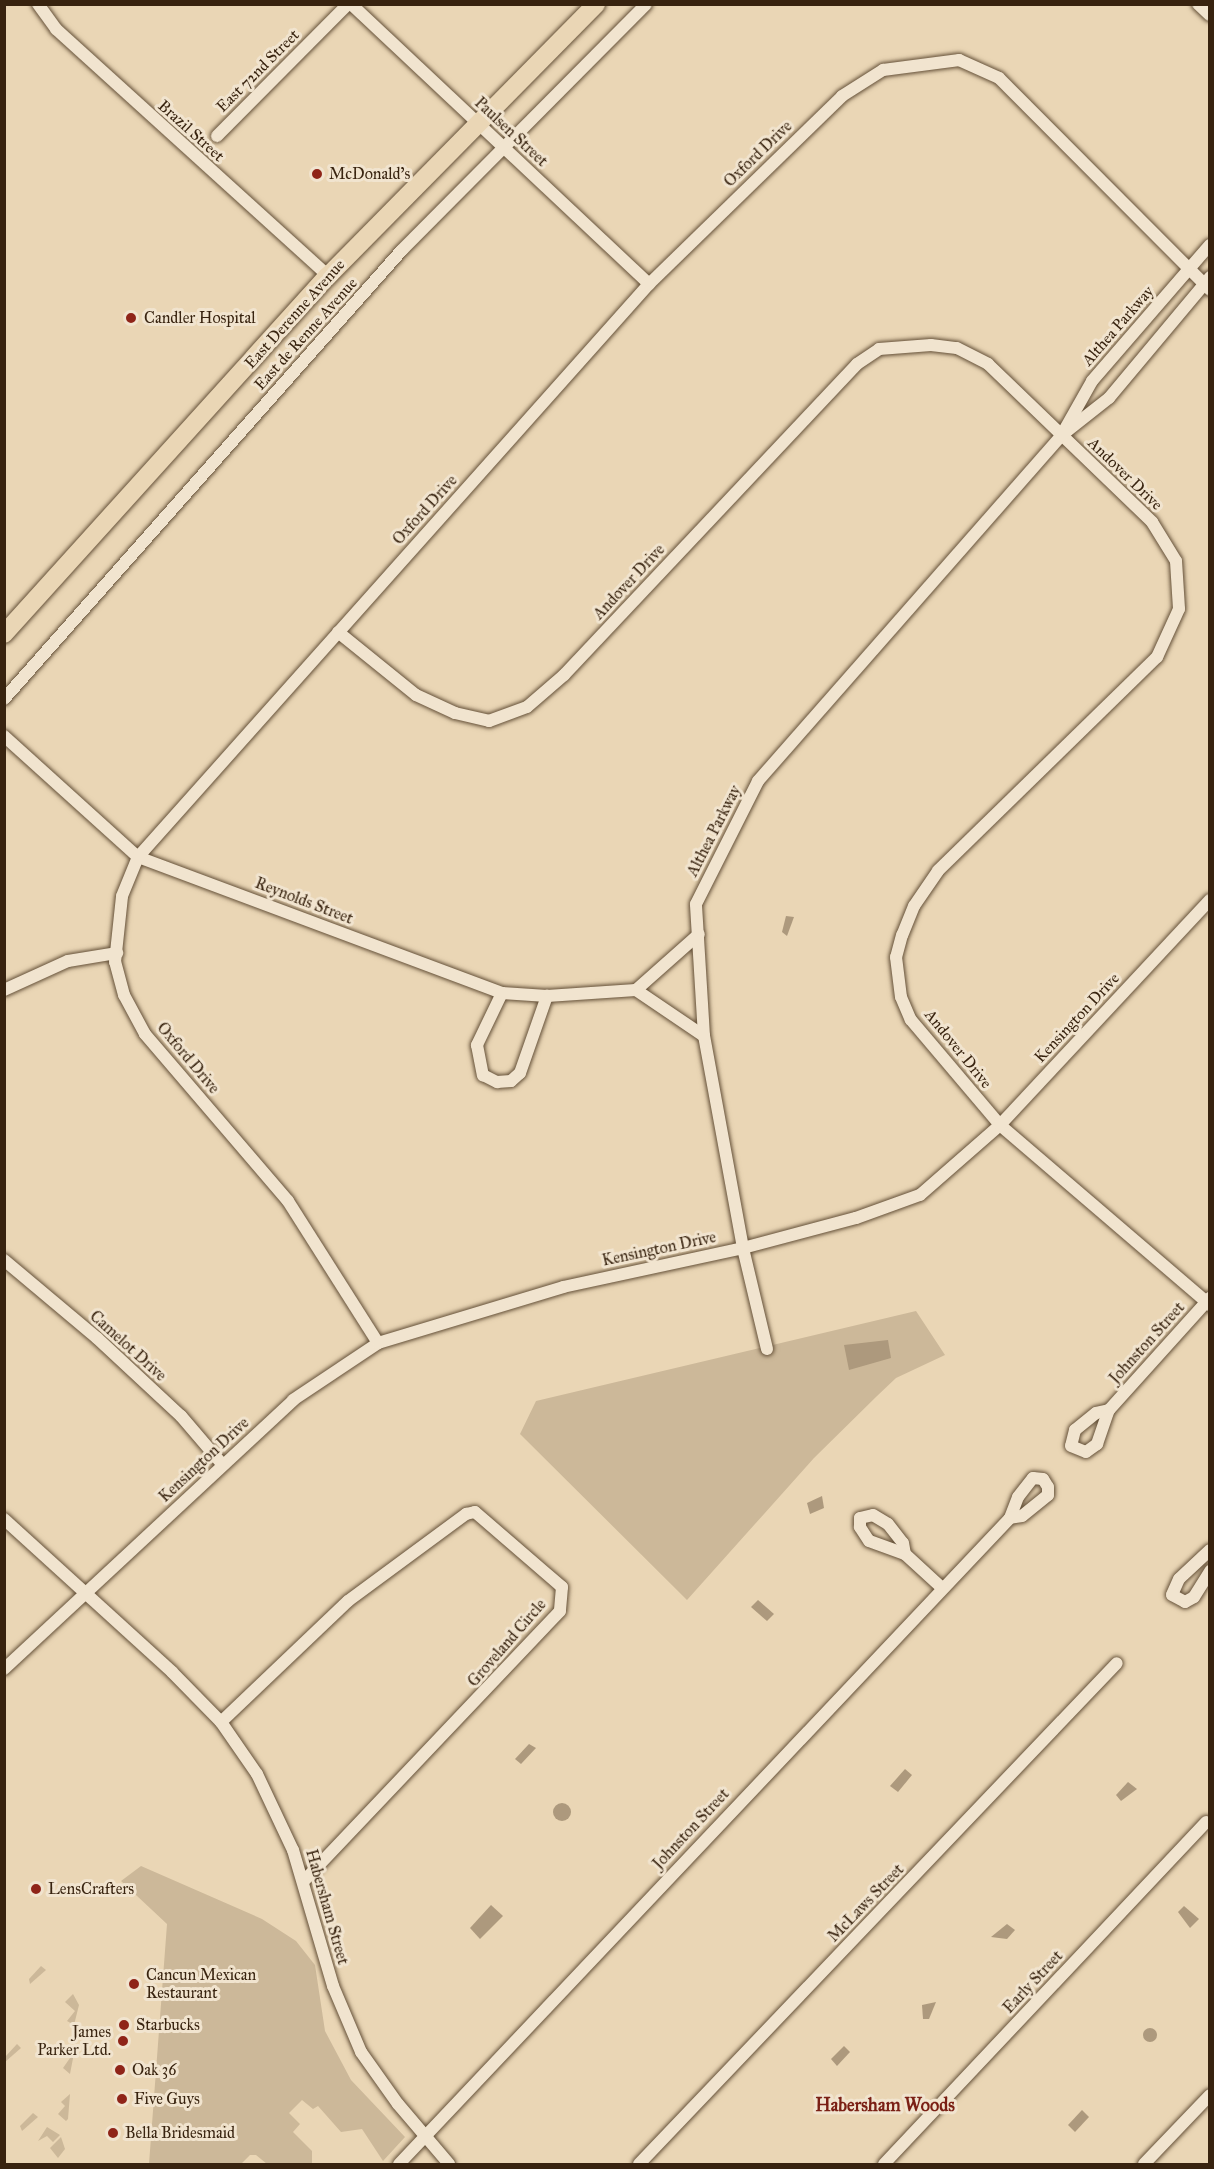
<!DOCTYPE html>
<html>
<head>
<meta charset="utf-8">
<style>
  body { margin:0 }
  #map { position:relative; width:1214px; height:2169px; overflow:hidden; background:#ead6b5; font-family:"IM FELL Great Primer",serif }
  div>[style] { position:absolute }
  .green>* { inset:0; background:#ccb899 }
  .water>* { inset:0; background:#ad997d }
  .round { border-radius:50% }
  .roads { filter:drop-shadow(0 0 2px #645038) drop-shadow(0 0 2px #645038) }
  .minor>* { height:12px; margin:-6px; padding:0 6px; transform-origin:6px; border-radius:6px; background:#f1e4cf }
  .highway>* { height:18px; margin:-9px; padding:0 9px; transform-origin:9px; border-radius:9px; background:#ead6b5 }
  .dots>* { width:16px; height:16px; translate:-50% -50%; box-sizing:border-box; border:3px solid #f1e4cf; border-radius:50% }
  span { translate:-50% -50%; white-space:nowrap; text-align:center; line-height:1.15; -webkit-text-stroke:6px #f1e4cf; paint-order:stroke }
  .street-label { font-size:16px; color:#38230f }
  .poi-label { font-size:16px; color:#38230f }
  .left { translate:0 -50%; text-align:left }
  .right { translate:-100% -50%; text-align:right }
  .neighbourhood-label { font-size:18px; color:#7a1f14; font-weight:700 }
  .frame { position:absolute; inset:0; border:6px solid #38230f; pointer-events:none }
</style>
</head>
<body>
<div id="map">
  <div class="green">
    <i style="clip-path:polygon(916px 1311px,945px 1355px,896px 1378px,877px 1396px,814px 1458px,687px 1600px,520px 1434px,536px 1401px)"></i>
    <i style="clip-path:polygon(141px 1866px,262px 1919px,296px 1941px,315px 1965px,325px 2031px,351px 2080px,405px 2137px,383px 2161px,362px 2129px,341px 2132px,318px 2106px,313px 2109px,302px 2100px,289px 2113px,300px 2124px,293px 2132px,312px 2151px,312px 2164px,267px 2164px,256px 2155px,250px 2155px,241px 2164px,149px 2164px,167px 1924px,121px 1881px)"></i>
    <i style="clip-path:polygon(41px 1966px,46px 1970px,30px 1984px,29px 1979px)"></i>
    <i style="clip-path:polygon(73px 1994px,79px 2005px,74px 2025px,67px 2021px,75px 2011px,65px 2002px)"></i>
    <i style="clip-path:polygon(17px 2044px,21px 2048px,5px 2062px,5px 2057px)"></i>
    <i style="clip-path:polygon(69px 2045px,75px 2048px,70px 2074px,63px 2068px,70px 2058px,62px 2052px)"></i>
    <i style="clip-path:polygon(70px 2094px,68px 2119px,66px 2121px,58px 2114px,65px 2106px,61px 2102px)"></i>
    <i style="clip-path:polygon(33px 2113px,38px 2117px,22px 2131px,20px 2126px)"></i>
    <i style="clip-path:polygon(47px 2127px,60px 2135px,53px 2142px,47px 2136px,38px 2141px)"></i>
    <i style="clip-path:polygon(61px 2137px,65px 2149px,58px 2158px,50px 2148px)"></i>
  </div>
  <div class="water">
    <i style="clip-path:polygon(786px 916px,794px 917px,787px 936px,782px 932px)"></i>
    <i style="clip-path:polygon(888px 1340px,891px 1358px,849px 1370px,844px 1345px)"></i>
    <i style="clip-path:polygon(822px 1496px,824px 1508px,810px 1514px,807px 1503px)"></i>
    <i style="clip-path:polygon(758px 1600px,774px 1614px,767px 1621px,751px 1607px)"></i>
    <i style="clip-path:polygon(529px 1744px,536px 1748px,521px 1764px,515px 1759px)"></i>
    <i style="clip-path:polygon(905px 1769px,912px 1775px,898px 1792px,890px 1786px)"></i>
    <i style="clip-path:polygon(1128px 1782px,1137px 1789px,1121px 1801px,1116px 1795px)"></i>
    <i class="round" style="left:553px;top:1803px;width:18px;height:18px"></i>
    <i style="clip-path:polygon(491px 1905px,503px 1916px,480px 1939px,470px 1928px)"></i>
    <i style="clip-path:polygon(1184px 1906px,1199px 1919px,1190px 1928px,1178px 1912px)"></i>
    <i style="clip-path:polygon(1007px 1924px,1015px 1930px,1007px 1939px,991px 1937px)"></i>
    <i style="clip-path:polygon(936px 2002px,929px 2019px,923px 2019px,922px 2005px)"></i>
    <i class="round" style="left:1143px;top:2028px;width:14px;height:14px"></i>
    <i style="clip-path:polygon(844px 2046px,850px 2052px,837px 2066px,831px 2059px)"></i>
    <i style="clip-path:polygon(1082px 2110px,1089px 2117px,1075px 2132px,1068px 2125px)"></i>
  </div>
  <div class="roads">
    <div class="minor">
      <i style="left:38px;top:4px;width:31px;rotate:54deg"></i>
      <i style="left:56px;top:29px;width:367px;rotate:42.2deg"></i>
      <i style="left:351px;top:4px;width:409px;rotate:43.2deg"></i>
      <i style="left:1198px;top:4px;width:16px;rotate:43deg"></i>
      <i style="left:217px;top:136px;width:186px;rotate:-45.2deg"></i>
      <i style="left:1065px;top:429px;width:55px;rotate:-60.6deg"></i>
      <i style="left:1092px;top:381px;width:180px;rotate:-49.1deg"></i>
      <i style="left:338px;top:632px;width:100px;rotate:38.9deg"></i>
      <i style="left:416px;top:695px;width:43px;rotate:24.8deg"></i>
      <i style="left:455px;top:713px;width:35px;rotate:13deg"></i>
      <i style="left:489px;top:721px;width:40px;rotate:-20.2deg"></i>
      <i style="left:527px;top:707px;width:49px;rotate:-40.9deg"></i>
      <i style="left:564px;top:675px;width:427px;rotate:-46.7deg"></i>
      <i style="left:857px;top:364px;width:27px;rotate:-34deg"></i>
      <i style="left:879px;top:349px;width:52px;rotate:-4.4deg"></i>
      <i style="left:931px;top:345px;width:26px;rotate:7deg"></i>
      <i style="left:957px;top:348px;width:35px;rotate:27deg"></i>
      <i style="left:988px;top:364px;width:228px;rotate:43.9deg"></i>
      <i style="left:1152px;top:522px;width:46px;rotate:58.4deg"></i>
      <i style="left:1176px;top:561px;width:48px;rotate:86.4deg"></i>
      <i style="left:1179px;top:609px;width:53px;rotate:114.6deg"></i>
      <i style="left:1157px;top:657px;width:306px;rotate:135.7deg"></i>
      <i style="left:938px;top:871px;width:42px;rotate:124.4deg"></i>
      <i style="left:914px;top:906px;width:31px;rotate:112deg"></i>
      <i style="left:902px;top:935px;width:23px;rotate:105deg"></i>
      <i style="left:896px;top:957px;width:40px;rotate:82.9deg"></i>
      <i style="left:901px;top:997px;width:25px;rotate:67deg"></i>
      <i style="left:911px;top:1020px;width:138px;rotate:49.7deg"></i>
      <i style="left:1000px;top:1125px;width:277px;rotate:40.6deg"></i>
      <i style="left:4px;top:699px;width:600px;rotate:-48.45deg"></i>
      <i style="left:402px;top:250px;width:346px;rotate:-45.2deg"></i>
      <i style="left:4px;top:736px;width:181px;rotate:42.1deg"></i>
      <i style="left:138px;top:857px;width:389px;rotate:20.5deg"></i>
      <i style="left:502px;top:993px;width:45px;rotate:3.8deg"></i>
      <i style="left:547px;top:996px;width:89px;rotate:-3.9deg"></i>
      <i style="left:636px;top:990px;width:84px;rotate:-41.6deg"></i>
      <i style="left:4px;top:990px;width:70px;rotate:-24.4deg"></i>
      <i style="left:68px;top:961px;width:50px;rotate:-9.3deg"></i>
      <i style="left:636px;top:990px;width:82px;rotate:34.1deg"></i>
      <i style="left:502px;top:993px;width:58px;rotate:115.7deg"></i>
      <i style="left:477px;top:1045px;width:31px;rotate:79deg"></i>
      <i style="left:483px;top:1075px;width:16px;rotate:27deg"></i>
      <i style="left:497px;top:1082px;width:14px;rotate:-4deg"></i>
      <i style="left:511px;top:1081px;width:12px;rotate:-42deg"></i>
      <i style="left:520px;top:1073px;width:82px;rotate:-70.7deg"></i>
      <i style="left:4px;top:1260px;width:121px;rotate:40deg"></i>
      <i style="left:97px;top:1338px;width:115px;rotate:42.9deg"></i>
      <i style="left:181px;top:1416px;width:63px;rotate:49.5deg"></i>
      <i style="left:378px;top:1343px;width:168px;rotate:-122.4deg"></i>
      <i style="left:288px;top:1201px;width:220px;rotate:-130.6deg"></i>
      <i style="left:145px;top:1034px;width:44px;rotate:-118.3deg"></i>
      <i style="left:124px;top:995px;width:34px;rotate:-105deg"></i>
      <i style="left:115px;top:962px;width:66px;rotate:-83.9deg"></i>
      <i style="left:122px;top:896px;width:42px;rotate:-67.7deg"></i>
      <i style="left:138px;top:857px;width:768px;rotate:-48.27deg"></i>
      <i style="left:649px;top:284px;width:269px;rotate:-44.2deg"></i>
      <i style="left:842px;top:96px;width:49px;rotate:-32.4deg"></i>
      <i style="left:883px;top:70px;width:77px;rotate:-7.5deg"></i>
      <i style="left:959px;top:60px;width:44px;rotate:24.2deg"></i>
      <i style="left:999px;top:78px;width:299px;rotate:45.1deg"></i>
      <i style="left:767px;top:1349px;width:104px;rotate:-103.4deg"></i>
      <i style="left:743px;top:1248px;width:216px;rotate:-100.4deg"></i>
      <i style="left:704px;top:1036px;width:132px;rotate:-93.5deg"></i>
      <i style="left:696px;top:904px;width:138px;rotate:-63.2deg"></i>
      <i style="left:758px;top:781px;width:461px;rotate:-48.7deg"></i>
      <i style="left:1062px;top:435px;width:60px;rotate:-38.2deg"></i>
      <i style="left:1109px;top:398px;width:158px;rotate:-50.1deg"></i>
      <i style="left:1109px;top:1410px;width:13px;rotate:167deg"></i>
      <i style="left:1096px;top:1413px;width:27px;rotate:141deg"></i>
      <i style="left:1075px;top:1430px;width:16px;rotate:104deg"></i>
      <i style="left:1071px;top:1446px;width:16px;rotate:22deg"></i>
      <i style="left:1086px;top:1452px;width:14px;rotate:-36deg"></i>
      <i style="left:1097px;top:1444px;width:36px;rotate:-71deg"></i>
      <i style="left:1109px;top:1410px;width:151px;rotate:-48deg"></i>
      <i style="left:4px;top:1519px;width:227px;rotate:42.3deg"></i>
      <i style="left:172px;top:1672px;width:70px;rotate:45.6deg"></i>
      <i style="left:221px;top:1722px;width:63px;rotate:55.3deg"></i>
      <i style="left:257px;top:1774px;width:84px;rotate:64.7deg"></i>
      <i style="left:293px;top:1850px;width:142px;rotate:73.6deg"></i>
      <i style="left:333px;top:1986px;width:72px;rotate:67deg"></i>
      <i style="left:361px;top:2052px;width:64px;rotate:54.6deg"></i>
      <i style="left:398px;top:2104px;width:79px;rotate:49.6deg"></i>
      <i style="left:1210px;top:1550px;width:42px;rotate:136.9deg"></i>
      <i style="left:1179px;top:1579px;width:17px;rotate:114deg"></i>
      <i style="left:1172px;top:1595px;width:15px;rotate:28deg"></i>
      <i style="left:1185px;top:1602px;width:10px;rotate:-29deg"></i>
      <i style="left:1194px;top:1597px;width:31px;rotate:-58deg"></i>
      <i style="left:905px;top:1554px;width:38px;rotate:-160deg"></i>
      <i style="left:869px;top:1541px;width:17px;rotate:-123deg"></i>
      <i style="left:860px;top:1527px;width:9px;rotate:-90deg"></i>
      <i style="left:860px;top:1518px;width:13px;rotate:-13deg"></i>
      <i style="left:873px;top:1515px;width:17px;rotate:31deg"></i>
      <i style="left:888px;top:1524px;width:24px;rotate:52deg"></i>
      <i style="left:903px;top:1543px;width:11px;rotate:80deg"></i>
      <i style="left:905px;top:1554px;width:49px;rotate:42.5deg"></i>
      <i style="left:4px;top:1669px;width:395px;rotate:-42.9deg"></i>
      <i style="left:293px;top:1400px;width:102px;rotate:-33.8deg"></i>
      <i style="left:378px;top:1343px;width:193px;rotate:-16.8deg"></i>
      <i style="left:563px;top:1287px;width:184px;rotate:-12.2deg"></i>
      <i style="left:743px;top:1248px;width:117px;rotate:-14.9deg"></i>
      <i style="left:856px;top:1218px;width:68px;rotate:-19.8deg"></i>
      <i style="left:920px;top:1195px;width:106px;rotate:-41.2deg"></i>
      <i style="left:1000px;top:1125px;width:308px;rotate:-47deg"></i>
      <i style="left:221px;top:1722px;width:175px;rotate:-43.6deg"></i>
      <i style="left:348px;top:1601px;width:147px;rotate:-36.4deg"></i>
      <i style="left:466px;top:1514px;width:9px;rotate:-13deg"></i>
      <i style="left:475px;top:1512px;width:115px;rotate:40.8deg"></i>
      <i style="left:562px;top:1587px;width:24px;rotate:95deg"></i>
      <i style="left:560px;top:1611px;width:372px;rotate:133.5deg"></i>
      <i style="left:399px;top:2164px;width:889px;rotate:-46.59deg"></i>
      <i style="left:1010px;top:1518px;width:22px;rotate:-69deg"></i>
      <i style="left:1018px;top:1497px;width:24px;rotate:-52deg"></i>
      <i style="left:1033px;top:1478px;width:10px;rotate:6deg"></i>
      <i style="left:1043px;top:1479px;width:9px;rotate:58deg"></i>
      <i style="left:1048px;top:1487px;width:8px;rotate:90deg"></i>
      <i style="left:1048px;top:1495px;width:33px;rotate:141deg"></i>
      <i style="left:1022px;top:1516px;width:12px;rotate:171deg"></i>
      <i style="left:639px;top:2164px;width:692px;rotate:-46.35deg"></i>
      <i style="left:884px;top:2164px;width:470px;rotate:-46.7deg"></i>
      <i style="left:1144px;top:2164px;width:95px;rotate:-46.3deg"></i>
    </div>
    <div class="highway">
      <i style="left:4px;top:634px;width:483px;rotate:-47.9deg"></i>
      <i style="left:328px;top:276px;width:382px;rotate:-45.4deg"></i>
    </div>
  </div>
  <div class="dots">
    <i style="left:317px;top:174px;background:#8f2418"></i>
    <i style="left:131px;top:318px;background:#8f2418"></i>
    <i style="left:36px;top:1889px;background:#8f2418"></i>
    <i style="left:134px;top:1984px;background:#8f2418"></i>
    <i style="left:124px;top:2025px;background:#8f2418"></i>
    <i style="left:123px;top:2041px;background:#8f2418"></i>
    <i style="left:120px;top:2070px;background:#8f2418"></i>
    <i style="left:122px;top:2099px;background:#8f2418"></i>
    <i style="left:113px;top:2133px;background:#8f2418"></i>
  </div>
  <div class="street-label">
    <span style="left:258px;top:71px;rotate:-45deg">East 72nd Street</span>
    <span style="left:191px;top:131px;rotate:42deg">Brazil Street</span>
    <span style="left:511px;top:132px;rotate:43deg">Paulsen Street</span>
    <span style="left:758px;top:154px;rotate:-44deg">Oxford Drive</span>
    <span style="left:295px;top:314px;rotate:-48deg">East Derenne Avenue</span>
    <span style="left:1118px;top:326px;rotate:-49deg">Althea Parkway</span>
    <span style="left:306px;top:334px;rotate:-48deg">East de Renne Avenue</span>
    <span style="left:1125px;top:474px;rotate:44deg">Andover Drive</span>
    <span style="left:425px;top:510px;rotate:-48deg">Oxford Drive</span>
    <span style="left:629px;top:582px;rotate:-47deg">Andover Drive</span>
    <span style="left:714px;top:831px;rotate:-63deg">Althea Parkway</span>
    <span style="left:304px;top:901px;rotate:21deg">Reynolds Street</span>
    <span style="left:1077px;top:1018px;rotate:-47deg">Kensington Drive</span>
    <span style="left:958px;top:1049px;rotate:51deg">Andover Drive</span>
    <span style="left:188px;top:1058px;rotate:50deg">Oxford Drive</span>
    <span style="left:659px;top:1249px;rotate:-12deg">Kensington Drive</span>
    <span style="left:1147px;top:1343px;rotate:-48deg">Johnston Street</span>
    <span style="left:128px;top:1346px;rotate:42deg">Camelot Drive</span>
    <span style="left:204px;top:1460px;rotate:-43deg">Kensington Drive</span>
    <span style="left:507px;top:1643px;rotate:-49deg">Groveland Circle</span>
    <span style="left:691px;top:1829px;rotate:-47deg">Johnston Street</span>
    <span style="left:866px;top:1903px;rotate:-46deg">McLaws Street</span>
    <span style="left:327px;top:1907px;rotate:74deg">Habersham Street</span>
    <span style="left:1033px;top:1982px;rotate:-47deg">Early Street</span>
  </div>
  <div class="poi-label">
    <span class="left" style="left:329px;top:174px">McDonald's</span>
    <span class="left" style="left:144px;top:318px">Candler Hospital</span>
    <span class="left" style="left:48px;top:1889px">LensCrafters</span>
    <span class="left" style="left:146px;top:1984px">Cancun Mexican<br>Restaurant</span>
    <span class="left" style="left:136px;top:2025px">Starbucks</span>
    <span class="right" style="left:111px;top:2041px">James<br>Parker Ltd.</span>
    <span class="left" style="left:132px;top:2070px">Oak 36</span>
    <span class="left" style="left:134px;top:2099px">Five Guys</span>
    <span class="left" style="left:125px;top:2133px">Bella Bridesmaid</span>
  </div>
  <div class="neighbourhood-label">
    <span style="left:885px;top:2105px">Habersham Woods</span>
  </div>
  <div class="frame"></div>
</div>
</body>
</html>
